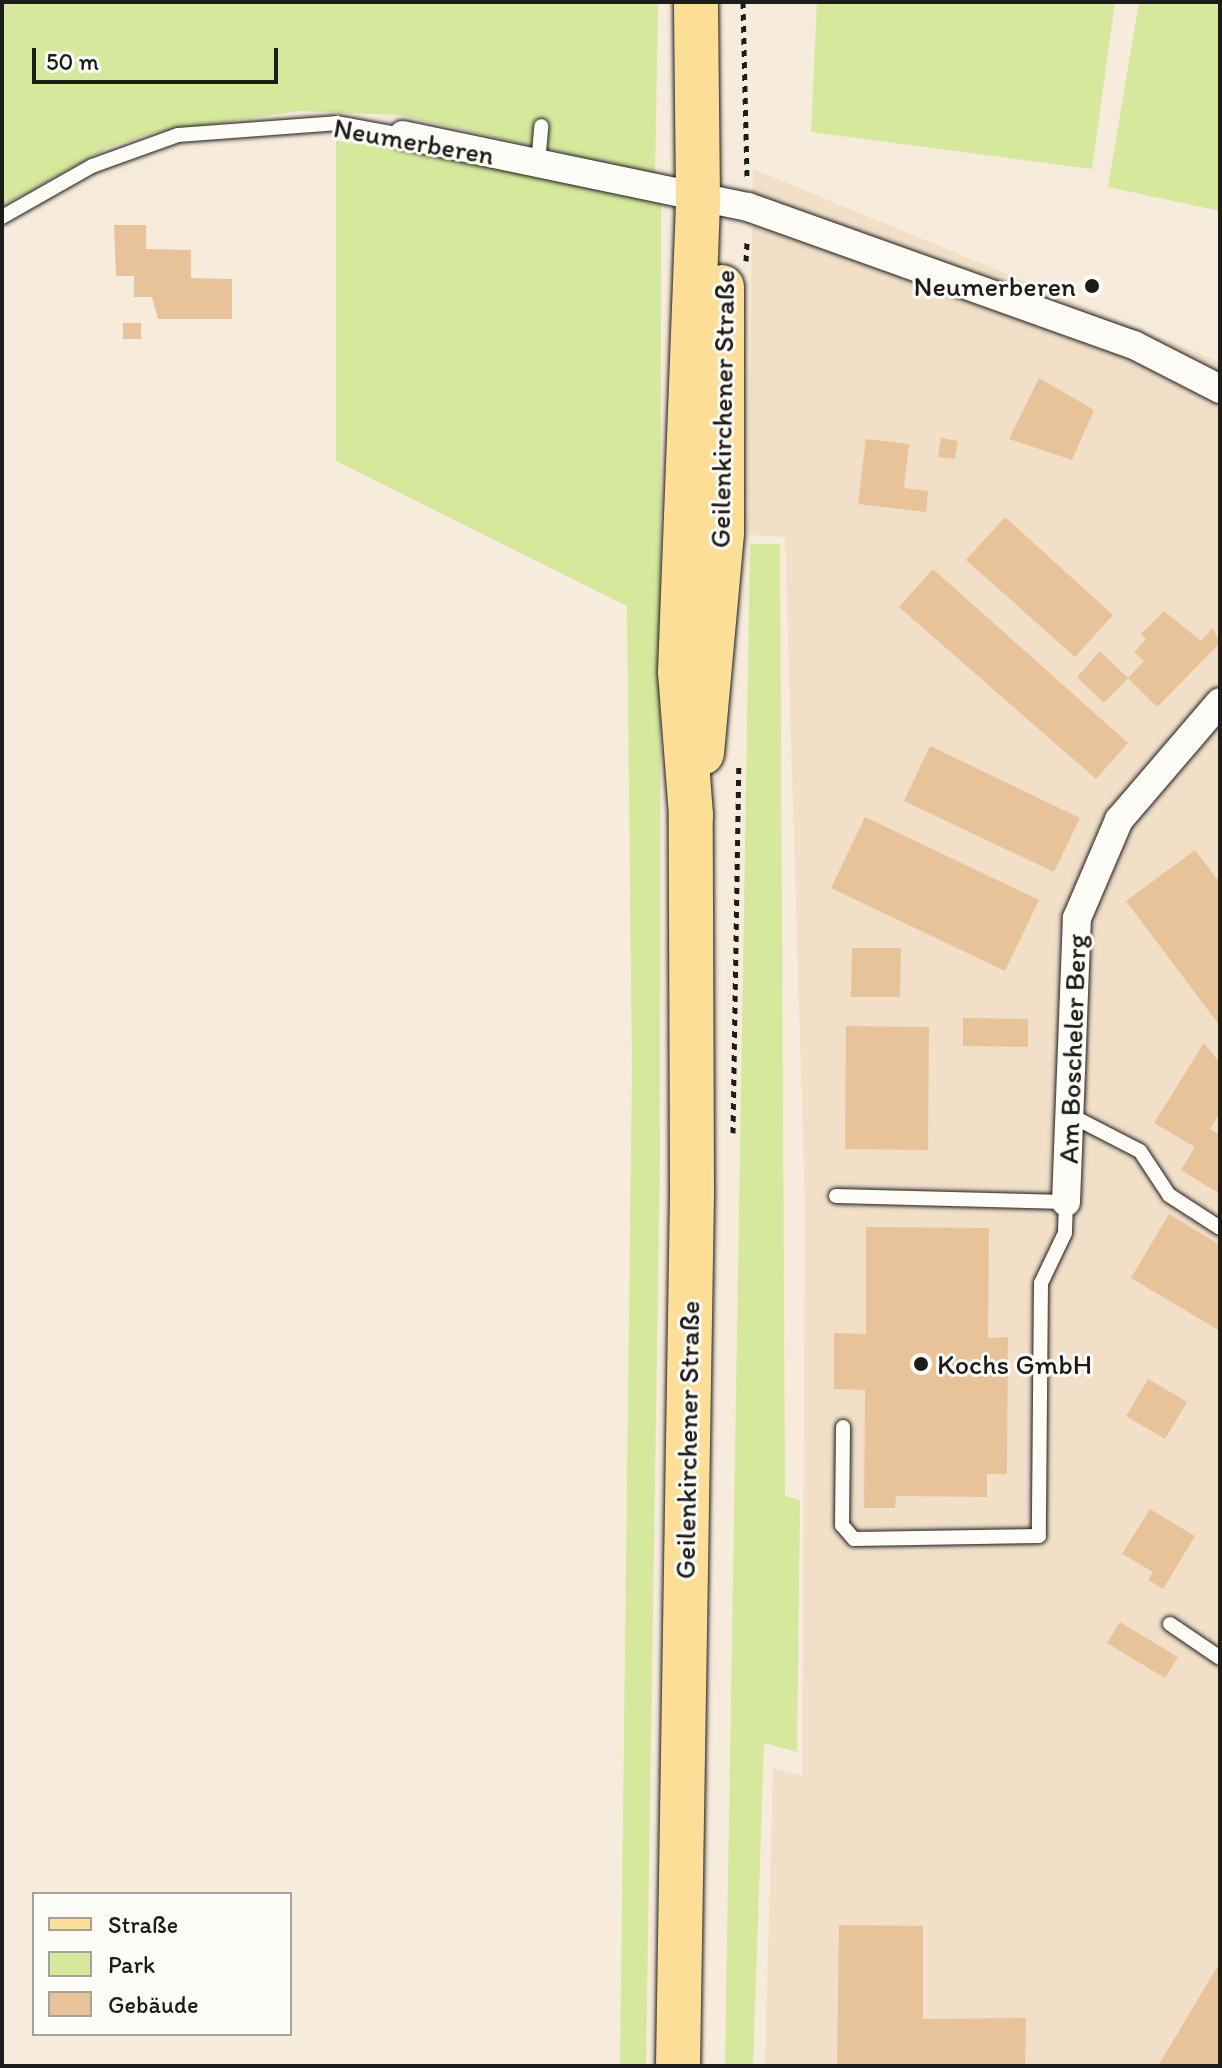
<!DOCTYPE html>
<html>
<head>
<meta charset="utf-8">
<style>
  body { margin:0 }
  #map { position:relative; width:1222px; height:2068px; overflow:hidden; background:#f7ebdb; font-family:Itim,sans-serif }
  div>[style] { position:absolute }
  .built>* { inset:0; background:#f2dfc7 }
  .green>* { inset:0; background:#d5e89c }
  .building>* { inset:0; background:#e8c399 }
  .path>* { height:5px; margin-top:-2.5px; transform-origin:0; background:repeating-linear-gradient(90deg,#1c1c1c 0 6px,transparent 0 12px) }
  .roads { filter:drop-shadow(0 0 2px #1c1c1c) drop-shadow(0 0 2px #1c1c1c) }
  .lane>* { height:14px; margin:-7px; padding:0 7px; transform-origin:7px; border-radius:7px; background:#fdfcf7 }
  .street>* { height:28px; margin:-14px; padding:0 14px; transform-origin:14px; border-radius:14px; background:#fdfcf7 }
  .primary>* { height:44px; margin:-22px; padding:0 22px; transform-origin:22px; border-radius:22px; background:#fcde96 }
  .dots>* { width:22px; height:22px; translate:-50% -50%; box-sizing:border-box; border:4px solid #fdfcf7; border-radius:50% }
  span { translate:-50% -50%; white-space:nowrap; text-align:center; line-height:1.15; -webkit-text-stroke:6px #fdfcf7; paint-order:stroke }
  .street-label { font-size:28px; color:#1c1c1c }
  .poi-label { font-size:28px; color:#1c1c1c }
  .right { translate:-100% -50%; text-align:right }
  .left { translate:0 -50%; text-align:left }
  .frame { position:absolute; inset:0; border:4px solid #1c1c1c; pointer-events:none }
  .legend { position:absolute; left:32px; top:1892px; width:260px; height:144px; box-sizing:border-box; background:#fdfcf7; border:2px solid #a3a29f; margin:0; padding:10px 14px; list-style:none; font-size:24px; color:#1c1c1c }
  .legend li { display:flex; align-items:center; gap:16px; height:40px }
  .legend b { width:40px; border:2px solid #a3a29f }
  .scale { position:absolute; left:32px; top:48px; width:246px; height:36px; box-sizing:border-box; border:4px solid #1c1c1c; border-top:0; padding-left:10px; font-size:24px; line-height:28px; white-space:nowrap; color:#1c1c1c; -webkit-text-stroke:6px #fdfcf7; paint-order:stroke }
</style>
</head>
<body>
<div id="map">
  <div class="built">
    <i style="clip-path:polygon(753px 169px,1220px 362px,1220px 2066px,765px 2066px,773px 1768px,802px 1776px,805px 1207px,785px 537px,748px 535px)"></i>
  </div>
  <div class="green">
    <i style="clip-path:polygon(2px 2px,658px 2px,655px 174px,398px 115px,299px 111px,152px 133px,107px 148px,2px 206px)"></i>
    <i style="clip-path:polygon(817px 2px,1115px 2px,1092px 169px,811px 132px)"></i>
    <i style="clip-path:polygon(1139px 2px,1220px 2px,1220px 211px,1108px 187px)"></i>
    <i style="clip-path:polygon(336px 141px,452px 155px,661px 202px,660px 1156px,646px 2066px,620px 2066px,632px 1068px,627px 606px,336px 461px)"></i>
    <i style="clip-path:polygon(750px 544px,780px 544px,785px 1496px,800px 1500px,797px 1752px,764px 1743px,753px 2066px,725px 2066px)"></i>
  </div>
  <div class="building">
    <i style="clip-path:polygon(114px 225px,146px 225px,146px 249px,191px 250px,191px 278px,232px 279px,232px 319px,158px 319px,152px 297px,134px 297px,134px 276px,116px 276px)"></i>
    <i style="clip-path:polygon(123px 323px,141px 323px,141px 339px,123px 339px)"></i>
    <i style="clip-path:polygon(1039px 378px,1094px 410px,1072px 460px,1009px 439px)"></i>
    <i style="clip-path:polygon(941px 438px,958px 441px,955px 459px,938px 457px)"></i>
    <i style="clip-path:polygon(866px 439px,909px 444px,904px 488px,928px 491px,926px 512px,858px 504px)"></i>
    <i style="clip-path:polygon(1005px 517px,1113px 615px,1075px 657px,966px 560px)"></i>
    <i style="clip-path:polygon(933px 569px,1128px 743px,1096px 779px,899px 607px)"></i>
    <i style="clip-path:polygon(1164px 611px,1201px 641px,1213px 628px,1220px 643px,1157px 707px,1128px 678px,1144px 661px,1134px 652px,1146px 639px,1141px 634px)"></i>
    <i style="clip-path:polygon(1100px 651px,1128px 678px,1104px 703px,1077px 677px)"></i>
    <i style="clip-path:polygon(930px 746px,1080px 818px,1054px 872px,904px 801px)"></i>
    <i style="clip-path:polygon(865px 817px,1039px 900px,1005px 971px,831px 888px)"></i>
    <i style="clip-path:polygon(1195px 850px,1220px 883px,1220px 1026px,1126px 901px)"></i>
    <i style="clip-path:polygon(852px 948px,901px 948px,900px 997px,851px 997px)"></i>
    <i style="clip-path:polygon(963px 1018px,1028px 1019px,1028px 1047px,963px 1046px)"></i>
    <i style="clip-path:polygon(846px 1026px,929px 1027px,928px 1150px,845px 1149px)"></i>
    <i style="clip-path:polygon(1204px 1043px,1220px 1063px,1220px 1113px,1210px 1129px,1220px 1135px,1220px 1194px,1181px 1170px,1195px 1147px,1154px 1123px)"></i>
    <i style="clip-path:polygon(1169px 1214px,1220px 1245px,1220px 1331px,1131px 1278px)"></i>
    <i style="clip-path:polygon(866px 1227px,989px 1228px,988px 1338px,1008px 1337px,1007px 1474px,987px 1474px,987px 1497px,896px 1496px,895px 1508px,864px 1508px,865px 1390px,834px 1389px,834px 1333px,866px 1334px)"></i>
    <i style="clip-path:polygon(1148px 1379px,1187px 1402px,1165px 1439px,1126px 1416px)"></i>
    <i style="clip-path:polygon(1150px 1509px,1195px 1536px,1163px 1589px,1148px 1580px,1153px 1572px,1122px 1554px)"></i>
    <i style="clip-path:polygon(1120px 1622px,1178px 1657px,1165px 1678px,1107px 1643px)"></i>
    <i style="clip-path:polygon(839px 1925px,923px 1926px,923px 2019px,1026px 2018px,1025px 2066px,837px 2066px)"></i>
    <i style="clip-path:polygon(1220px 1963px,1220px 2066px,1158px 2066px,1216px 1969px)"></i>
  </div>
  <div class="path">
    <i style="left:743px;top:2px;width:175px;rotate:88.7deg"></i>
    <i style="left:746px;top:261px;width:22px;rotate:-87deg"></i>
    <i style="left:733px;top:1133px;width:366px;rotate:-89.1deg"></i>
  </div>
  <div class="roads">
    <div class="lane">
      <i style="left:538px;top:164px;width:38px;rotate:-85deg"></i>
      <i style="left:2px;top:217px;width:103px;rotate:-29.5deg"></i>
      <i style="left:92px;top:166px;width:91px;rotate:-19.8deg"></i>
      <i style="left:178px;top:135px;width:158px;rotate:-4.3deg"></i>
      <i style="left:336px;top:123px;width:68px;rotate:10.2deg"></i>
      <i style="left:1066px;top:1113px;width:83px;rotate:27.2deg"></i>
      <i style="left:1140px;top:1151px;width:53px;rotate:56.6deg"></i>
      <i style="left:1169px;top:1195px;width:61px;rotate:32.9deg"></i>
      <i style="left:836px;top:1196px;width:230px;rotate:1.5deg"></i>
      <i style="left:1066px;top:1202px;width:31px;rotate:92deg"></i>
      <i style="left:1065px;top:1233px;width:55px;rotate:115.6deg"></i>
      <i style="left:1041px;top:1283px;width:253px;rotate:90.5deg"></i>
      <i style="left:1039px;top:1536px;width:185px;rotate:179.1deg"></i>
      <i style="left:854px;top:1539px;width:18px;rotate:-131deg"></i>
      <i style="left:842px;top:1525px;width:98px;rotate:-89.4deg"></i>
      <i style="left:1170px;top:1624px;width:60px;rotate:34.2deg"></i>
    </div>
    <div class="street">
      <i style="left:403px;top:135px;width:352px;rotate:11.8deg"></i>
      <i style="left:748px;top:207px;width:410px;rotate:19.7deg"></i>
      <i style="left:1134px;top:345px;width:97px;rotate:27.1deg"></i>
      <i style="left:1066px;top:1202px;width:284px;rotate:-87.8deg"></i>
      <i style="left:1077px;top:918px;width:107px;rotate:-66.8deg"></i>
      <i style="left:1119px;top:820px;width:155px;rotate:-49.4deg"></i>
    </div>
    <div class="primary">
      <i style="left:702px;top:753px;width:222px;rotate:-84.8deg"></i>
      <i style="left:722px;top:532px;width:245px;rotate:-90deg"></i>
      <i style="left:678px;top:2066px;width:876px;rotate:-89.08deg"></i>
      <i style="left:692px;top:1190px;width:375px;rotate:-90.2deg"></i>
      <i style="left:691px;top:815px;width:143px;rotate:-94.4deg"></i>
      <i style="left:680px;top:672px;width:474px;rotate:-87.8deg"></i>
      <i style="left:698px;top:198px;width:196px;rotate:-90.6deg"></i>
    </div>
  </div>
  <div class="dots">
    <i style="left:1092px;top:286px;background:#1c1c1c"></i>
    <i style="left:921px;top:1364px;background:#1c1c1c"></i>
  </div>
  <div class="street-label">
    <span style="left:414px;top:141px;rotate:10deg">Neumerberen</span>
    <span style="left:722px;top:409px;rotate:-89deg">Geilenkirchener Straße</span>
    <span style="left:1072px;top:1049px;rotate:-88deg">Am Boscheler Berg</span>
    <span style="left:687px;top:1440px;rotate:-89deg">Geilenkirchener Straße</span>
  </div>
  <div class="poi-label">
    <span class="right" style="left:1076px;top:286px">Neumerberen</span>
    <span class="left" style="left:937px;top:1364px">Kochs GmbH</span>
  </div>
  <div class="frame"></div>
  <ul class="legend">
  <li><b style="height:10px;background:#fcde96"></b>Straße</li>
  <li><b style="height:22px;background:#d5e89c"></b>Park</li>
  <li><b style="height:22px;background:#e8c399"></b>Gebäude</li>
  </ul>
  <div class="scale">50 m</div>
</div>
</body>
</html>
